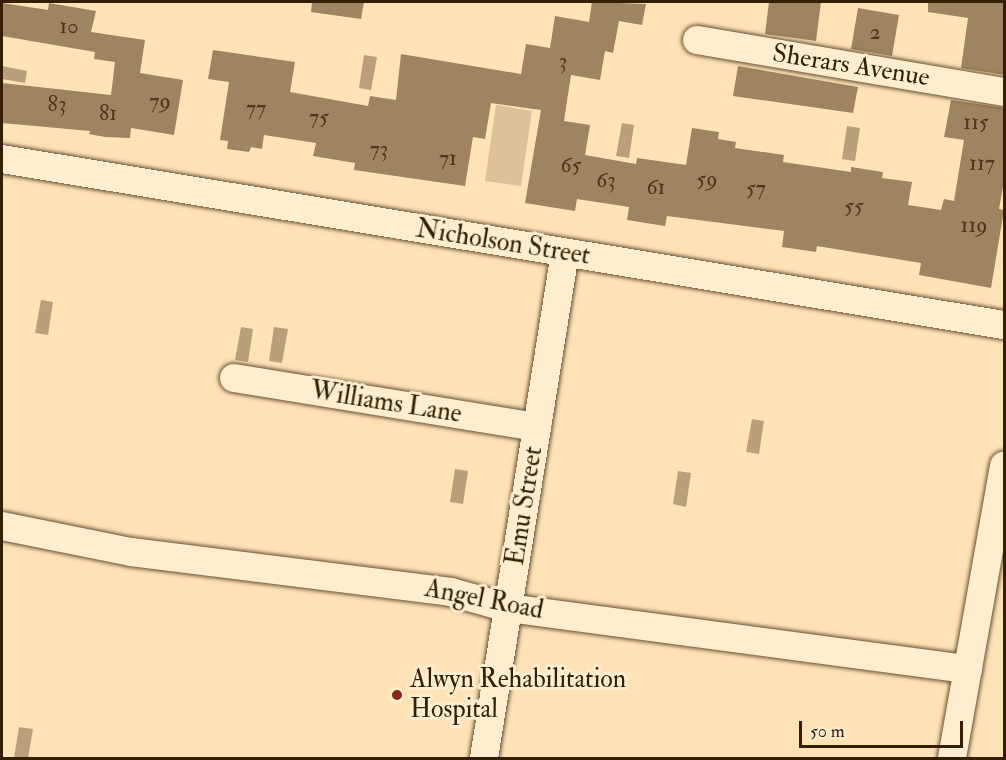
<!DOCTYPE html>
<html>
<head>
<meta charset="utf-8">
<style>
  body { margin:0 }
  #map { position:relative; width:1006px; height:760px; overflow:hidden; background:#ffe3b6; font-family:"IM FELL Double Pica",serif }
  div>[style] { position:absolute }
  .green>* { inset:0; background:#dcc298 }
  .water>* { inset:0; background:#baa07a }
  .building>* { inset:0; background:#9e8461 }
  .roads { filter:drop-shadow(0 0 2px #674f31) drop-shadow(0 0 2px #674f31) }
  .minor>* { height:28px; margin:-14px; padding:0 14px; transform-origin:14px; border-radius:14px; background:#ffedd0 }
  .dots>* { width:16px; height:16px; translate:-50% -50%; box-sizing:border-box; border:3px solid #ffedd0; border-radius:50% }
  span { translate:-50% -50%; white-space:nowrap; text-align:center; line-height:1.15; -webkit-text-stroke:6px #ffedd0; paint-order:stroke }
  .number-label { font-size:22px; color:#4e381c }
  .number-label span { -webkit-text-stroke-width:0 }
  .street-label { font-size:26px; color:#341e05 }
  .poi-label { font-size:26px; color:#341e05 }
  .left { translate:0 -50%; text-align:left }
  .frame { position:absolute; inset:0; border:3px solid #341e05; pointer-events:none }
  .scale { position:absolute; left:799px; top:721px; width:164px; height:27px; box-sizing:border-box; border:3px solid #341e05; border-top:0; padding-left:8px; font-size:18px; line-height:21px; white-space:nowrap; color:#341e05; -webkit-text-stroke:4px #ffedd0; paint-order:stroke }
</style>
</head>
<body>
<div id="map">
  <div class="green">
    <i style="clip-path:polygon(496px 105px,532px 111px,521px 186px,485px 181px)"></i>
  </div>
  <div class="water">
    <i style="clip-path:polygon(364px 55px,377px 57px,371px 90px,359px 88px)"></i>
    <i style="clip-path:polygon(2px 66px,27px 71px,25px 83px,2px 79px)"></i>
    <i style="clip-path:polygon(622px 123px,634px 125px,629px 158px,616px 156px)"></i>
    <i style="clip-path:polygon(847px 126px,860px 128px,855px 161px,842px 159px)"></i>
    <i style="clip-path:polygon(41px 300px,53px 302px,48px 335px,35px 333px)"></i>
    <i style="clip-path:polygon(241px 327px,253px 329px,248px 362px,235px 360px)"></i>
    <i style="clip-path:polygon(274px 327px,288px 329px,282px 363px,269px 361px)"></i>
    <i style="clip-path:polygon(752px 419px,764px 421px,759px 454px,746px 452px)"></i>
    <i style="clip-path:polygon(455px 469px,468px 471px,463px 504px,450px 502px)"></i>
    <i style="clip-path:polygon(678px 471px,691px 473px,686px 507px,673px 504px)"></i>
    <i style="clip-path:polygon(19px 727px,33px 729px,28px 758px,14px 758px)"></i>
  </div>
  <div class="building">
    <i style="clip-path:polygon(312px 2px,364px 2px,361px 19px,311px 12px)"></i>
    <i style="clip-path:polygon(592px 2px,646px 4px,642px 25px,619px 21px,613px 53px,605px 51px,600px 80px,571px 75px,564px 121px,590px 125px,585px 155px,636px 164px,637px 158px,686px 165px,692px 128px,719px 132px,718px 139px,736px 142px,735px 148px,784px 155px,783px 162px,851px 172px,851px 167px,883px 172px,882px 178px,912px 182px,908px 205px,941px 210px,944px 199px,954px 201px,964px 140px,944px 137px,951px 100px,1005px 108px,1005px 176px,999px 209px,1004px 210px,991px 288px,919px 275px,921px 263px,817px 246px,816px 252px,782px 247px,784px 231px,667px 216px,665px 226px,627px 220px,629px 207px,577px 199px,575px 211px,525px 203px,541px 110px,491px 103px,485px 139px,473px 137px,465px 186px,354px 170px,355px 163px,313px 156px,316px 143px,264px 135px,262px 149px,251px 147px,249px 152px,227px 149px,228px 141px,220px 140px,229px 82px,208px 79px,213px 50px,295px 62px,290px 92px,368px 106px,370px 96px,396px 100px,401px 54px,521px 74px,526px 44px,550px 48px,555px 16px,589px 22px)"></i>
    <i style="clip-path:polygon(769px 2px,821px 2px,816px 41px,765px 34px)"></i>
    <i style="clip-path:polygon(928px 2px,1005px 2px,1005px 75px,961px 68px,968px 18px,928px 12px)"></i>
    <i style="clip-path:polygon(2px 3px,48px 10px,49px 3px,96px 11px,91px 32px,145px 40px,140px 73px,183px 80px,174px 135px,131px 128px,130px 138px,105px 137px,89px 134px,90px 131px,2px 123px,2px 83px,111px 95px,115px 62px,94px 59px,95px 52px,2px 36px)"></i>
    <i style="clip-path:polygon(858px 8px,899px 15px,892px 56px,851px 49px)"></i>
    <i style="clip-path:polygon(738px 66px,858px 87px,853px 113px,733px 96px)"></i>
  </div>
  <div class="roads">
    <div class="minor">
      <i style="left:697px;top:40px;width:311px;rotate:9.6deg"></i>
      <i style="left:2px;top:159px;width:1016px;rotate:9.41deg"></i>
      <i style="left:234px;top:378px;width:307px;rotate:9.2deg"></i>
      <i style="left:2px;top:526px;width:132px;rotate:11.4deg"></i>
      <i style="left:131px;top:552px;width:322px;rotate:7.1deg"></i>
      <i style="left:451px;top:592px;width:59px;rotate:15.7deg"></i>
      <i style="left:508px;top:608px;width:464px;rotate:7.6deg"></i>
      <i style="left:484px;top:758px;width:511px;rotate:-80.89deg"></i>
      <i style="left:952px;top:758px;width:297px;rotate:-79.9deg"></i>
    </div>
  </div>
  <div class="dots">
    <i style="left:397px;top:695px;background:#8f2418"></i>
  </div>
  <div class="number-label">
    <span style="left:69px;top:27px">10</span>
    <span style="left:875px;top:33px">2</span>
    <span style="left:563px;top:62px">3</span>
    <span style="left:160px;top:102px">79</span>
    <span style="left:57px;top:105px">83</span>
    <span style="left:256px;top:109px">77</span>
    <span style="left:108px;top:114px">81</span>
    <span style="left:319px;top:118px">75</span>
    <span style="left:976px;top:123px">115</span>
    <span style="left:379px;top:150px">73</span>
    <span style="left:448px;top:159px">71</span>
    <span style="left:982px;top:164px">117</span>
    <span style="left:571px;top:166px">65</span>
    <span style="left:707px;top:180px">59</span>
    <span style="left:606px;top:181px">63</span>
    <span style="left:656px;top:188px">61</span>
    <span style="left:756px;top:189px">57</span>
    <span style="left:854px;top:207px">55</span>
    <span style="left:974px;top:226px">119</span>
  </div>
  <div class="street-label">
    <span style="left:851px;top:66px;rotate:9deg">Sherars Avenue</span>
    <span style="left:503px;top:243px;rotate:9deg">Nicholson Street</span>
    <span style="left:386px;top:403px;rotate:9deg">Williams Lane</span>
    <span style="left:525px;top:506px;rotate:-81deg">Emu Street</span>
    <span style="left:484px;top:600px;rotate:11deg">Angel Road</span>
  </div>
  <div class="poi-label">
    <span class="left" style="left:410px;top:695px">Alwyn Rehabilitation<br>Hospital</span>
  </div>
  <div class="frame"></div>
  <div class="scale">50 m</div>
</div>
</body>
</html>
